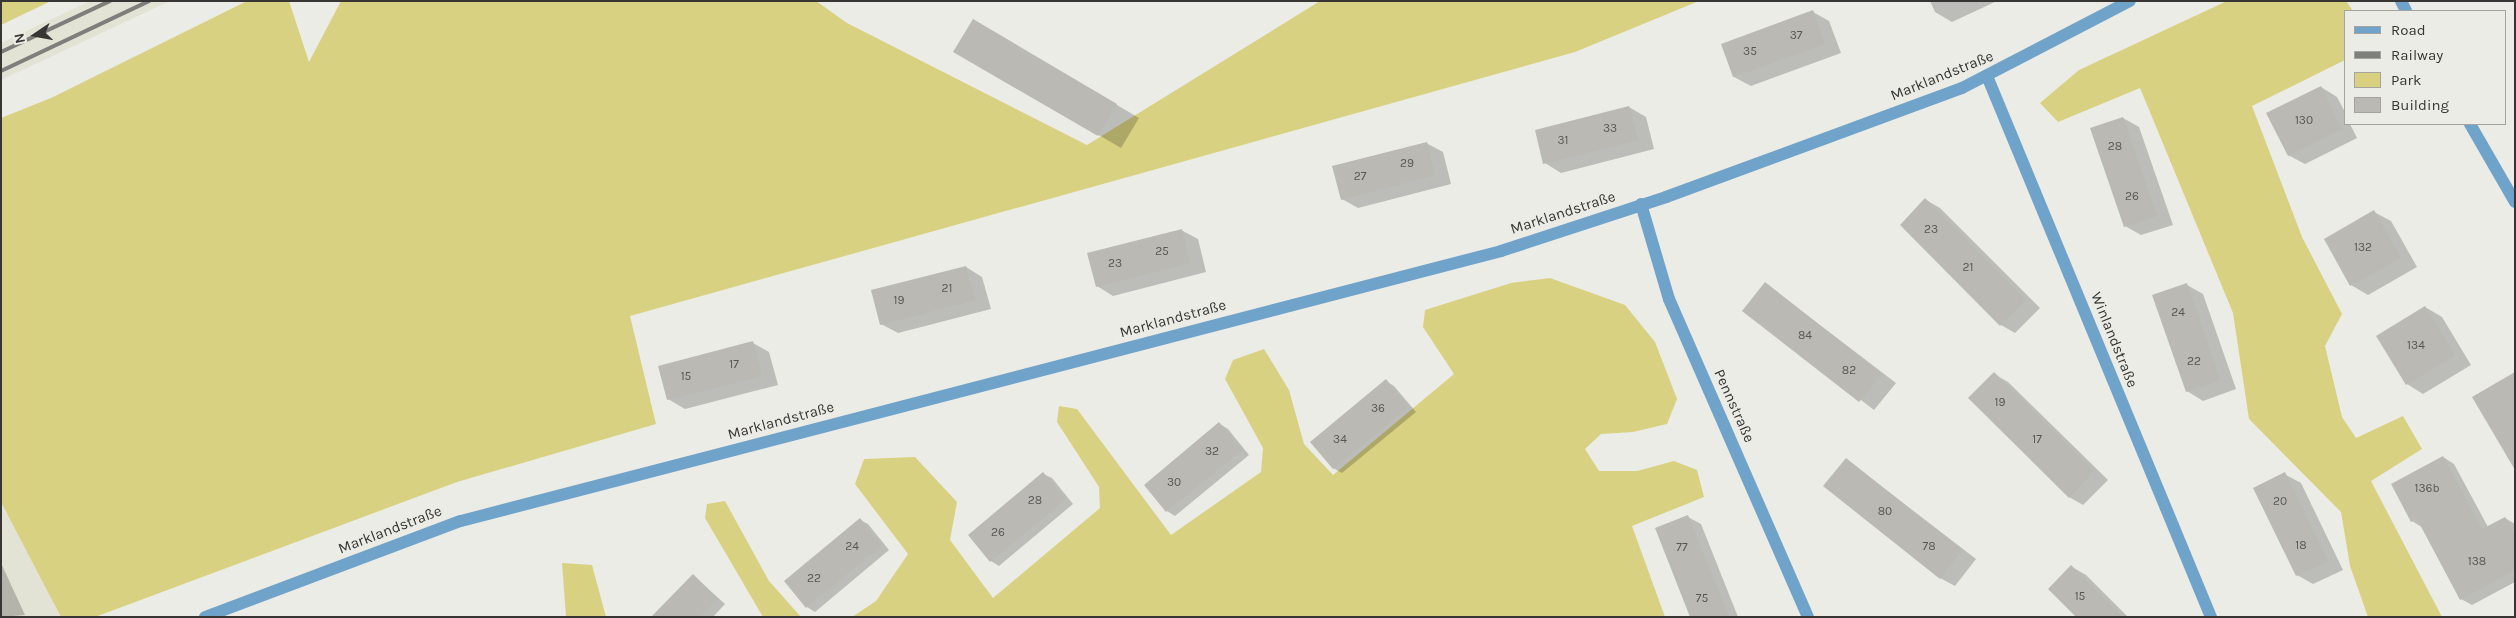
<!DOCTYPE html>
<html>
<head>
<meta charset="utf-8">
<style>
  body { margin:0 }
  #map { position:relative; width:2516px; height:618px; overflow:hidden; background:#ecece6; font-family:Karla,sans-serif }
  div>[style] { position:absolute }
  .built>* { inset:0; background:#e2e2d5 }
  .green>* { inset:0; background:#d9d182 }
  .shadow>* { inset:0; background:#0003 }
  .building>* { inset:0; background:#bab9b4 }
  .minor>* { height:12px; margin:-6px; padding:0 6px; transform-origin:6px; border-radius:6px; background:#70a3c9 }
  .tertiary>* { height:12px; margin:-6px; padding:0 6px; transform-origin:6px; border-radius:6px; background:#70a3c9 }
  .rail>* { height:4px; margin:-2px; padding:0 2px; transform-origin:2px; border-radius:2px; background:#7e7e7a }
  span { translate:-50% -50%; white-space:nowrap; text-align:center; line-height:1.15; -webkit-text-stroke:4.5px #ecece6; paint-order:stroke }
  .number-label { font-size:12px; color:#585754 }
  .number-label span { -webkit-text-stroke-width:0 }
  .street-label { font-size:15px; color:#373634 }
  .frame { position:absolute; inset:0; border:2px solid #373634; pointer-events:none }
  .legend { position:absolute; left:2344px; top:10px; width:162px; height:115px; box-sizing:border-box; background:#ecece6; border:1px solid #a4a39f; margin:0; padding:6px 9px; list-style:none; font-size:15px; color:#373634 }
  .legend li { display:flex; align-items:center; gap:10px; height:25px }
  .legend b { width:25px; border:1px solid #a4a39f }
  .north { position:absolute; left:10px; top:10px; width:50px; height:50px; -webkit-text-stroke:4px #ecece6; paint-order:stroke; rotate:258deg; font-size:14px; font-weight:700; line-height:20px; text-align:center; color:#373634 }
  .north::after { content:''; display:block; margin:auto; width:18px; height:22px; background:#373634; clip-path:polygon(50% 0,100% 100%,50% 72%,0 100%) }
</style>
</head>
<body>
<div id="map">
  <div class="built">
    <i style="clip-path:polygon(90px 1px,170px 1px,1px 80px,1px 43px)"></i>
    <i style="clip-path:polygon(1px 502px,20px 537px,61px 617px,1px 617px)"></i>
  </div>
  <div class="green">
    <i style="clip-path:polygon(1px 1px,51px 1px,1px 25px)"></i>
    <i style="clip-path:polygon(247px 1px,289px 1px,309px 62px,341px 1px,816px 1px,847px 23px,1087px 145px,1320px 1px,1699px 1px,1575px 52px,630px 316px,656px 424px,457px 482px,95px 617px,61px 617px,1px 502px,1px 118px,51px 98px)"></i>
    <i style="clip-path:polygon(2227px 1px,2346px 1px,2353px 11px,2345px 11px,2345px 60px,2252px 106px,2302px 237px,2342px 314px,2325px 346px,2342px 417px,2356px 438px,2403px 416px,2422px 449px,2371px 481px,2442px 617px,2368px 617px,2350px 566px,2341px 512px,2249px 419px,2233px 313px,2140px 88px,2058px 122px,2040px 103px,2079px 70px)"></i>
    <i style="clip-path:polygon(1550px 278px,1625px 305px,1655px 342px,1677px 399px,1667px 424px,1633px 432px,1601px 434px,1585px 449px,1599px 471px,1637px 471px,1674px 461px,1697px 470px,1704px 497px,1632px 526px,1665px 617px,852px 617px,876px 601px,908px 554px,855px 484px,864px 459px,915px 457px,957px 502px,950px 540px,993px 598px,1100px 508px,1099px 487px,1057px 422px,1059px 406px,1077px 409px,1171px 535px,1261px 472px,1263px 448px,1225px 379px,1233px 360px,1264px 349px,1289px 390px,1304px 444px,1333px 475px,1454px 374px,1423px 327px,1425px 310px,1511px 283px)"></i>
    <i style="clip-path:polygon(725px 501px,769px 581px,801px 617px,763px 617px,705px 518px,707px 504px)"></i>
    <i style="clip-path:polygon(562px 563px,592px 565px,606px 617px,566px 617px)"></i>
  </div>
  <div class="shadow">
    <i style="clip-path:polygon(1930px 1px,1997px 1px,1952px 22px,1935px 12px)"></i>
    <i style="clip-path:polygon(1813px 12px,1829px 21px,1841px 53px,1751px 86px,1734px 77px,1723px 45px)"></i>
    <i style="clip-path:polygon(973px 20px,1139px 118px,1121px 148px,955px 51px)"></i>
    <i style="clip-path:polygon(2321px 87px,2337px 97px,2345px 112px,2345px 124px,2350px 124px,2357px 138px,2305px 164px,2288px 155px)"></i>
    <i style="clip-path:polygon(1629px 107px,1646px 117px,1654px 149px,1561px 173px,1545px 163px)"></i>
    <i style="clip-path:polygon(2123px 118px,2139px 127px,2173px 225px,2141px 235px,2125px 226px)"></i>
    <i style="clip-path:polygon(1426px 143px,1443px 152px,1451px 184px,1358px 208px,1342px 199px)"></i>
    <i style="clip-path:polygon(1926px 200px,1940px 208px,2040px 308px,2015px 333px,2001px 325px)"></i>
    <i style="clip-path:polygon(2374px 212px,2391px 221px,2417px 267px,2368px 295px,2351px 285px,2326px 239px)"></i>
    <i style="clip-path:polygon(1181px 230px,1198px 239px,1206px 272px,1113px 296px,1097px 286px)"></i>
    <i style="clip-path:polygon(966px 267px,982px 277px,991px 309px,898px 333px,881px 324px)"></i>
    <i style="clip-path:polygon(1765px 283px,1896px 383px,1874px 410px,1744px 310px)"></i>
    <i style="clip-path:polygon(2187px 285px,2203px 294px,2236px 389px,2203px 401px,2187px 391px)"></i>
    <i style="clip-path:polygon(2425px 307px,2442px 317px,2471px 365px,2423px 394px,2407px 384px)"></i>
    <i style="clip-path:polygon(753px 343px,769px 352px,778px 385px,685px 409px,668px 399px)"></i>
    <i style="clip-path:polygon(1994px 374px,2008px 382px,2108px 480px,2083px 505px,2069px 497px)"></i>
    <i style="clip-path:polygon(1386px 381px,1394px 386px,1416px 412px,1342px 473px,1333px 468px)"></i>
    <i style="clip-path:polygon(1220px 424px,1228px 429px,1249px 455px,1175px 516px,1167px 511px)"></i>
    <i style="clip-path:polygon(2443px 457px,2454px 464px,2488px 527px,2505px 518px,2515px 524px,2515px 582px,2472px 605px,2461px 599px,2423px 528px,2412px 521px)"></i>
    <i style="clip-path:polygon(1846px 459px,1976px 559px,1955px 586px,1940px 578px)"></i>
    <i style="clip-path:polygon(1043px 474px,1052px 478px,1073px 504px,999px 566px,991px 561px)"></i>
    <i style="clip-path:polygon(2284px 474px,2301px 483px,2343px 570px,2313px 584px,2297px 575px)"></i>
    <i style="clip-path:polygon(1688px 517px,1701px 524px,1738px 617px,1692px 617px)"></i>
    <i style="clip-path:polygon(860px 520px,868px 524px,889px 550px,815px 612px,807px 607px)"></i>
    <i style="clip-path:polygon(1px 563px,25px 615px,1px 617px)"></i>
    <i style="clip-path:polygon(2072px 567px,2086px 575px,2128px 617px,2078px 617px)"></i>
    <i style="clip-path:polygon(693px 575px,725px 604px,713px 617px,653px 617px)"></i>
  </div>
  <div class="building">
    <i style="clip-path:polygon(1813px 10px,1825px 44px,1733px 77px,1721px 44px)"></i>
    <i style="clip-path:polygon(973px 19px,1117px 104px,1098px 136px,953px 52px)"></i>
    <i style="clip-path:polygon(2321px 86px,2342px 129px,2288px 156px,2266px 113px)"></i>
    <i style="clip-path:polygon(1629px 106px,1638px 140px,1543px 164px,1535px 130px)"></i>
    <i style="clip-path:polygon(2123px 117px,2157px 216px,2124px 227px,2090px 128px)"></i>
    <i style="clip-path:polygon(1427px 142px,1435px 175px,1341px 200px,1332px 166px)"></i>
    <i style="clip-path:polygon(1925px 198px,2026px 300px,2000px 326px,1900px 225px)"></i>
    <i style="clip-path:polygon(2374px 210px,2401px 258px,2350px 286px,2324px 239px)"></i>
    <i style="clip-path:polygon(1182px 229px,1190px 263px,1096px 287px,1087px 253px)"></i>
    <i style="clip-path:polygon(966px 266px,975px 300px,880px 325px,871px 290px)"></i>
    <i style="clip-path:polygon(1765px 282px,1882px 374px,1859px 402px,1742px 311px)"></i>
    <i style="clip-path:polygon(2187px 283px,2220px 380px,2186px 392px,2152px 295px)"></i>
    <i style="clip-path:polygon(2425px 306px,2455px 355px,2406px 385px,2376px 336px)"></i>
    <i style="clip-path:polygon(753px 341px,762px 376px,667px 400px,658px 366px)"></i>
    <i style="clip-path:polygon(1994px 372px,2094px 471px,2069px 498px,1968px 398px)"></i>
    <i style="clip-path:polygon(2515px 372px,2515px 470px,2472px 397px)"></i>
    <i style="clip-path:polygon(1386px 379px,1408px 407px,1333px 469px,1310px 442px)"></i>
    <i style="clip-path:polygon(1219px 422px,1242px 450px,1166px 512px,1144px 485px)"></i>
    <i style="clip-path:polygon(2443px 456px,2482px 529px,2505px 517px,2515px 535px,2515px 570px,2460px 600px,2417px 519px,2411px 522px,2391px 484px)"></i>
    <i style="clip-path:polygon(1846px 458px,1962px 550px,1940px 579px,1823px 486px)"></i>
    <i style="clip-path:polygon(1043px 472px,1066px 499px,990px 562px,968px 535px)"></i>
    <i style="clip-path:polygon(2285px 472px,2328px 561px,2296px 576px,2253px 488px)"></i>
    <i style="clip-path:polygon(1688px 515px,1709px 567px,1729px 617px,1690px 617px,1655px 528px)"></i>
    <i style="clip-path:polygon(860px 518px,882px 545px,806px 608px,784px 581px)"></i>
    <i style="clip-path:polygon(2071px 565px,2123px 617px,2076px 617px,2048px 589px)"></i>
    <i style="clip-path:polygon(693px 574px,718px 599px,700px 617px,651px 617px)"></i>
  </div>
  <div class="minor">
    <i style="left:1987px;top:76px;width:586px;rotate:67.51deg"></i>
    <i style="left:1641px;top:204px;width:99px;rotate:73.6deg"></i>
    <i style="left:1669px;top:299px;width:347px;rotate:66.4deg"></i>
    <i style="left:205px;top:617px;width:273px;rotate:-20.6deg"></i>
    <i style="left:461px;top:521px;width:1074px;rotate:-14.55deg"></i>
    <i style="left:1501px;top:251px;width:174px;rotate:-18.1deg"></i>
    <i style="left:1666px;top:197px;width:315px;rotate:-20.2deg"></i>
    <i style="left:1962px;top:88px;width:189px;rotate:-27.4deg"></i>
  </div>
  <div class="tertiary">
    <i style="left:2401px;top:1px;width:11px;rotate:63deg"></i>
    <i style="left:2470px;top:124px;width:90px;rotate:60deg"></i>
  </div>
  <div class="rail">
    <i style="left:1px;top:52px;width:120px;rotate:-25.1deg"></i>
    <i style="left:1px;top:71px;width:164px;rotate:-25.3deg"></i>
  </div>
  <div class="number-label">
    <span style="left:1796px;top:36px">37</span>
    <span style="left:1750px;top:52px">35</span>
    <span style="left:2304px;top:121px">130</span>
    <span style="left:1610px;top:129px">33</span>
    <span style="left:1563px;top:141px">31</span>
    <span style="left:2115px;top:147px">28</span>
    <span style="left:1407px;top:164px">29</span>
    <span style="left:1360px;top:177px">27</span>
    <span style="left:2132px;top:197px">26</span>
    <span style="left:1931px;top:230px">23</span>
    <span style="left:2363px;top:248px">132</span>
    <span style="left:1162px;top:252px">25</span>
    <span style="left:1115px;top:264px">23</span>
    <span style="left:1968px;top:268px">21</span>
    <span style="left:947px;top:289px">21</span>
    <span style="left:899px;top:301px">19</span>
    <span style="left:2178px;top:313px">24</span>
    <span style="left:1805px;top:336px">84</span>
    <span style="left:2416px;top:346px">134</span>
    <span style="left:2194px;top:362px">22</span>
    <span style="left:734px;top:365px">17</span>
    <span style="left:1849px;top:371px">82</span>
    <span style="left:686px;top:377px">15</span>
    <span style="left:2000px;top:403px">19</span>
    <span style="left:1378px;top:409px">36</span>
    <span style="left:1340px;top:440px">34</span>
    <span style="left:2037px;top:440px">17</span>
    <span style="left:1212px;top:452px">32</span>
    <span style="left:1174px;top:483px">30</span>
    <span style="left:2427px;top:489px">136b</span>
    <span style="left:1035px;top:501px">28</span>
    <span style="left:2280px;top:502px">20</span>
    <span style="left:1885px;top:512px">80</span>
    <span style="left:998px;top:533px">26</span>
    <span style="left:2301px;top:546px">18</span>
    <span style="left:852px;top:547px">24</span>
    <span style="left:1929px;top:547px">78</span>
    <span style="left:1682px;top:548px">77</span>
    <span style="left:2477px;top:562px">138</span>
    <span style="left:814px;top:579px">22</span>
    <span style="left:2080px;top:597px">15</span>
    <span style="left:1702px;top:599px">75</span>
  </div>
  <div class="street-label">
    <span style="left:1942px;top:76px;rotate:-22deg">Marklandstraße</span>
    <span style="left:1563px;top:213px;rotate:-18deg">Marklandstraße</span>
    <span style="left:1173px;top:319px;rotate:-15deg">Marklandstraße</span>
    <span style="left:2114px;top:340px;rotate:68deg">Winlandstraße</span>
    <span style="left:1734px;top:406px;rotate:66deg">Pennstraße</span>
    <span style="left:781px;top:421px;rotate:-15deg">Marklandstraße</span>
    <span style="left:390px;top:530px;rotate:-21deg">Marklandstraße</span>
  </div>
  <div class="frame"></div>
  <ul class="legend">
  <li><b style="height:6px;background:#70a3c9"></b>Road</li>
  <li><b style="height:6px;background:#7e7e7a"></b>Railway</li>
  <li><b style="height:14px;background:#d9d182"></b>Park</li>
  <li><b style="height:14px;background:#bab9b4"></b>Building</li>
  </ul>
  <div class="north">N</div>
</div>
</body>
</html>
